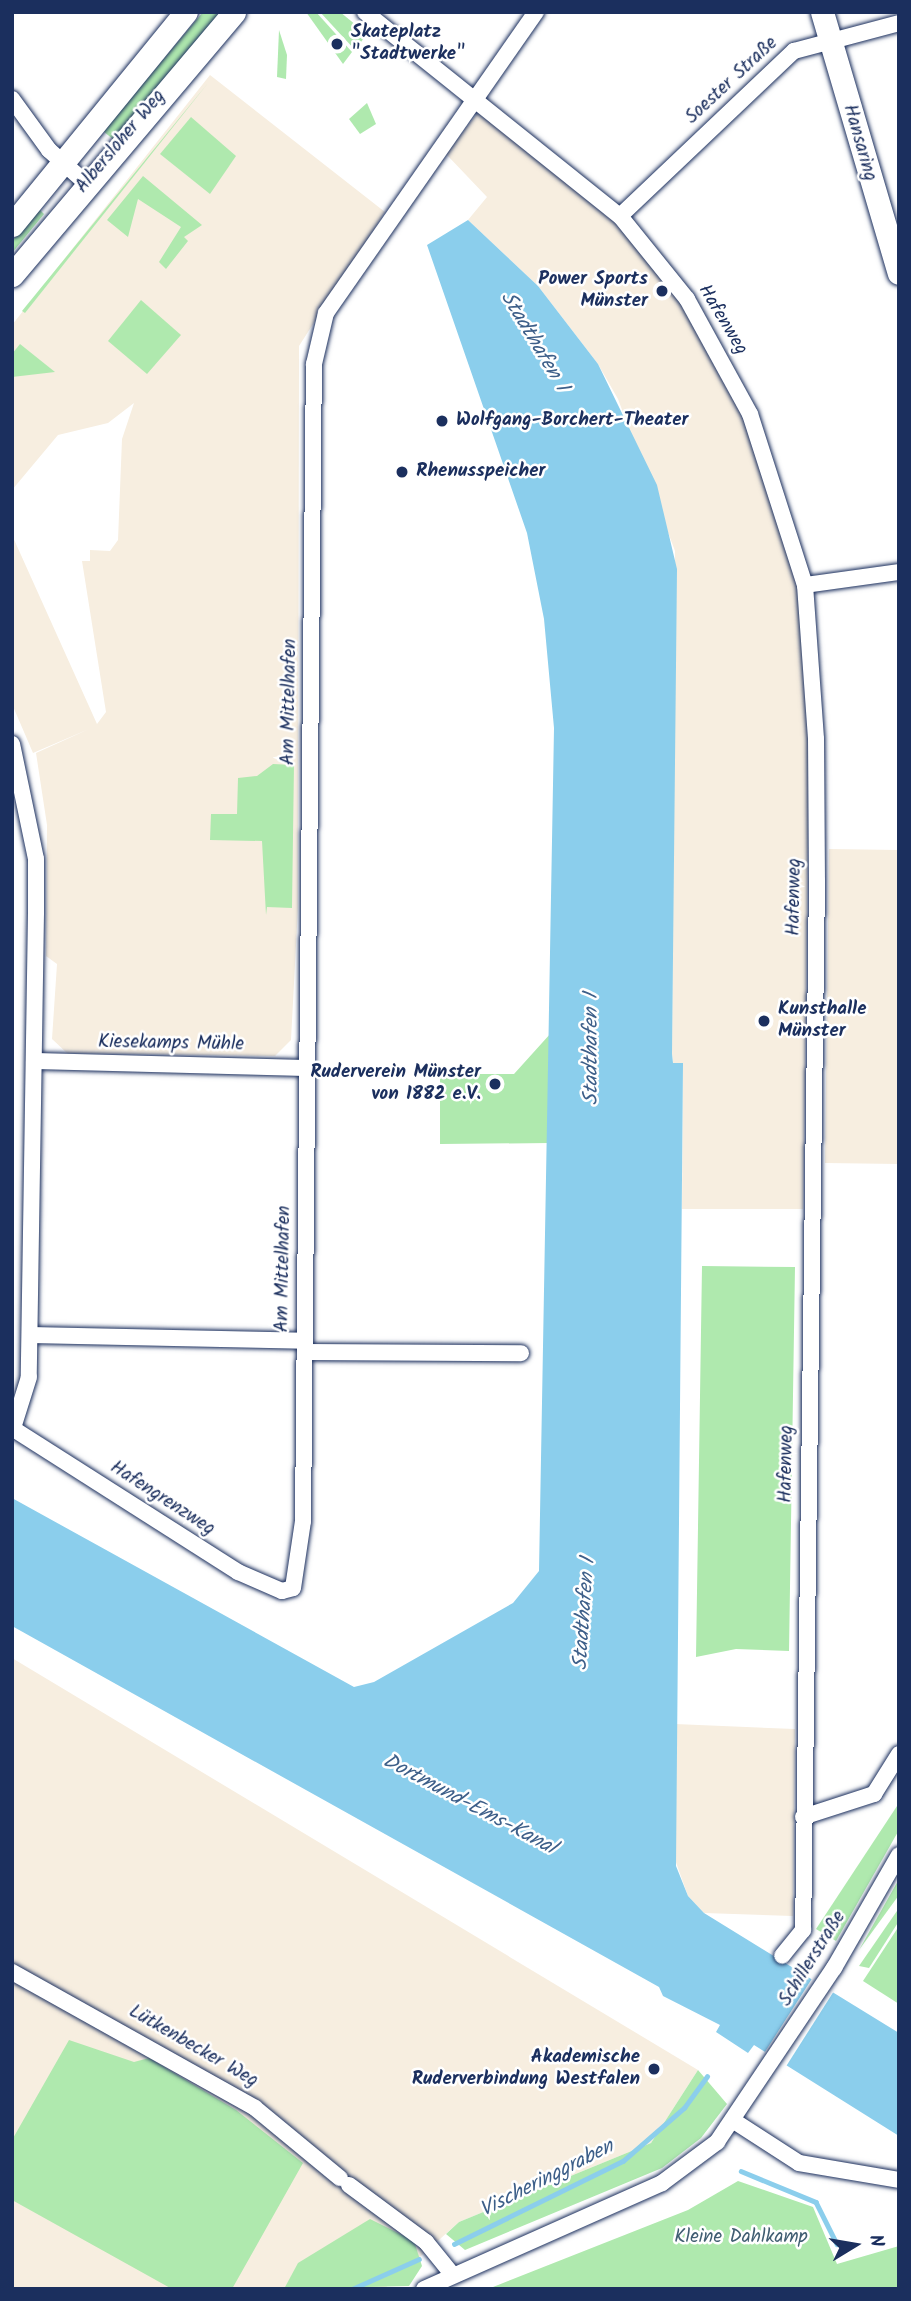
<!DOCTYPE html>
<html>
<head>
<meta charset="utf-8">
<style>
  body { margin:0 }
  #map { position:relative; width:911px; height:2301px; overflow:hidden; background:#fff; font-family:Kalam,sans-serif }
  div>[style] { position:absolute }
  .built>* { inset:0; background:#f7eee0 }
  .green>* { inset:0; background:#afe9ae }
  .water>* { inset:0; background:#8bceec }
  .pier>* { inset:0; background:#fff }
  .stream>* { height:4.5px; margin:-2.25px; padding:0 2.25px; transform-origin:2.25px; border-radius:2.25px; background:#8bceec }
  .roads { filter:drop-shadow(0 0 2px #1b2f5e) drop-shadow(0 0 2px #1b2f5e) }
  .street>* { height:16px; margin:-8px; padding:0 8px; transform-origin:8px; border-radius:8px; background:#fff }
  .secondary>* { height:23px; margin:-11.5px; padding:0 11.5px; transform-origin:11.5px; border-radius:11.5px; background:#fff }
  .dots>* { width:19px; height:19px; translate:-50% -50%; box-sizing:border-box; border:4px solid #fff; border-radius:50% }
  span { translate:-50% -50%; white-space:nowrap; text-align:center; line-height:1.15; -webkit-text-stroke:5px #fff; paint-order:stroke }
  .poi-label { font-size:19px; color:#1b2f5e; font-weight:700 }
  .left { translate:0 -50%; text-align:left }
  .right { translate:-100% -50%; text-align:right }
  .street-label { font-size:19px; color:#1b2f5e }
  .park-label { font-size:19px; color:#405e72 }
  .water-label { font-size:21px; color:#3d5f89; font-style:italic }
  .frame { position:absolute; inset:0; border:14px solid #1b2f5e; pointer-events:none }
  .north { position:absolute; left:820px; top:2210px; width:70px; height:70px; -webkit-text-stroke:5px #fff; paint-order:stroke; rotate:79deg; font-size:19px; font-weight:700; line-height:28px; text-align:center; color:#1b2f5e }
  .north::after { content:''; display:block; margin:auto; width:24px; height:32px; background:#1b2f5e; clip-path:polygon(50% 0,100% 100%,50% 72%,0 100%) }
</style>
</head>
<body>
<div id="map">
  <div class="built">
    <i style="clip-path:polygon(210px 75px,385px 212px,299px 346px,298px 907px,291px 1040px,275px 1056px,67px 1053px,52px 1039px,57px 964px,46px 956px,47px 825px,36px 753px,89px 729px,33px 753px,12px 704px,12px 535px,97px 724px,106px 712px,82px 561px,90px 561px,90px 550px,110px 551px,118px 540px,122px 439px,134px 403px,108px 423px,58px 435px,12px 490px,12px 325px)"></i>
    <i style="clip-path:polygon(480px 110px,616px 223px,687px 311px,736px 402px,769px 483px,798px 586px,809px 752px,803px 1209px,682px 1209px,683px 1063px,673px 1063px,672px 1054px,675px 551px,618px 399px,598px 364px,538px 286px,468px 220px,487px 197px,446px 154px)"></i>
    <i style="clip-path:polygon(829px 849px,899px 850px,899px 1164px,825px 1163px)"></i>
    <i style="clip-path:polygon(12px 1658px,698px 2070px,651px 2143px,459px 2222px,384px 2289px,12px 2289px)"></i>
    <i style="clip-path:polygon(675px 1724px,795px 1729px,793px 1916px,704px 1913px,688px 1896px,673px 1854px)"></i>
  </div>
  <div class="green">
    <i style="clip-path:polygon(203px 12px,222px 12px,114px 140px,103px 131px)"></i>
    <i style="clip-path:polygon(306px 12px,316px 12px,352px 52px,343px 64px)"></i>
    <i style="clip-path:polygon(320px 12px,340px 12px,367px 34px,355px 50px)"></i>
    <i style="clip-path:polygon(279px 30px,287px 55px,286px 79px,277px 77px)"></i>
    <i style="clip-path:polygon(208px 83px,25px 313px,22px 311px)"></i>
    <i style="clip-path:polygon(367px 103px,376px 124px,360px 134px,349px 119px)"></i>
    <i style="clip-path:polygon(191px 117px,236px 156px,210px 194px,160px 154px)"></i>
    <i style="clip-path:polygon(143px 176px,202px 225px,184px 237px,188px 241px,166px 269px,159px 262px,181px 227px,138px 199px,128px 237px,107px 220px)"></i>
    <i style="clip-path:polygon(39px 209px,44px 214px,12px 253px,12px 241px)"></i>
    <i style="clip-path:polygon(141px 300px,181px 335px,147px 374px,108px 341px)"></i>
    <i style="clip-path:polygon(20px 344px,55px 372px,12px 377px,12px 354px)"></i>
    <i style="clip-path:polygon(273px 764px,294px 765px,292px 908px,267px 907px,266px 915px,262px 841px,210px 840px,211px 814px,237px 814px,238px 778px,257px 776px)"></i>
    <i style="clip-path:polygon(551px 1033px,549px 1143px,440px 1144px,440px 1074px,514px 1074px)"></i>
    <i style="clip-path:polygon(702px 1266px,795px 1267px,789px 1651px,736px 1649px,696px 1657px)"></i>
    <i style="clip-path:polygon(899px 1803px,899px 1830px,836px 1941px,816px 1929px)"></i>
    <i style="clip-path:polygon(899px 1879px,899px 1895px,859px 1950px)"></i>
    <i style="clip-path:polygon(899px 1908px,899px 1921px,869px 1968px,859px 1966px)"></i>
    <i style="clip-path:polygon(899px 1926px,899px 2004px,863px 1981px)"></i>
    <i style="clip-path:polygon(69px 2040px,134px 2062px,149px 2058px,236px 2110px,303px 2163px,232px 2289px,172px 2289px,12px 2200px,12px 2140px)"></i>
    <i style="clip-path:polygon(698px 2070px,727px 2104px,701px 2138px,662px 2168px,465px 2250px,446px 2234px,459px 2222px,651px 2143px)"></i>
    <i style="clip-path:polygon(738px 2181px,813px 2207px,837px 2264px,899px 2246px,899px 2289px,488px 2289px,688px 2210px)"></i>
    <i style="clip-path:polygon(370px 2219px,414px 2241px,422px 2266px,409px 2286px,284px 2289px,298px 2263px)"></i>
  </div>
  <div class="water">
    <i style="clip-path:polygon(468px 220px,538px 286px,598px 364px,657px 485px,677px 569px,672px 1054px,673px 1063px,683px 1063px,676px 1866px,688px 1896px,704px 1913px,899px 2033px,899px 2136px,754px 2045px,748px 2053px,716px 2032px,720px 2025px,663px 1996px,659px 1987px,12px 1626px,12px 1498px,354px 1687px,374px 1682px,513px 1603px,539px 1571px,554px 728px,544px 619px,527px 533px,427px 245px)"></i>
  </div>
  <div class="pier">
    <i style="clip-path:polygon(813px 1977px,834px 1991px,785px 2068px,763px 2055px)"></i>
  </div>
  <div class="stream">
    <i style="left:741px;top:2171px;width:81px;rotate:22.5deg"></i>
    <i style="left:816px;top:2202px;width:47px;rotate:63.4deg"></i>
    <i style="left:454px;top:2244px;width:188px;rotate:-26.2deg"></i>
    <i style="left:623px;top:2161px;width:81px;rotate:-41deg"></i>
    <i style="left:684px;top:2108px;width:39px;rotate:-54deg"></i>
    <i style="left:352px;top:2289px;width:73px;rotate:-24.1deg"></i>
  </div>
  <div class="roads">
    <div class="street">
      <i style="left:365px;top:12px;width:327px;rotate:38.7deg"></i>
      <i style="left:620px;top:216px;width:107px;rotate:51.1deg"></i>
      <i style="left:687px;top:299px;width:131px;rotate:61.3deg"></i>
      <i style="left:750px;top:414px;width:180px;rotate:72.2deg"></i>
      <i style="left:805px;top:585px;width:154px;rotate:85.9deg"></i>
      <i style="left:816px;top:739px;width:142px;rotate:89.6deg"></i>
      <i style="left:817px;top:881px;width:1049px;rotate:90.76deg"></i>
      <i style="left:803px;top:1930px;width:33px;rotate:129deg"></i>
      <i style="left:12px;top:99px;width:63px;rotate:54deg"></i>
      <i style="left:49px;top:150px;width:51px;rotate:41.8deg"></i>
      <i style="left:620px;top:216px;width:240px;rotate:-43.5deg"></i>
      <i style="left:794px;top:51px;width:109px;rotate:-14.9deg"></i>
      <i style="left:805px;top:585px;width:95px;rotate:-7.9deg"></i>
      <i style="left:12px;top:744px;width:117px;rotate:78.2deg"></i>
      <i style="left:36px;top:859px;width:54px;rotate:90deg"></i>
      <i style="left:36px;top:913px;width:464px;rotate:90.9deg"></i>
      <i style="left:29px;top:1377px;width:53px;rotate:107.4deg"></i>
      <i style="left:34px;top:1061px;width:273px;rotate:1.5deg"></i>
      <i style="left:30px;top:1335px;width:275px;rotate:1.2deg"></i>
      <i style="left:305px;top:1352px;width:216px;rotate:0.3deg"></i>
      <i style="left:12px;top:1428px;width:268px;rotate:32.5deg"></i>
      <i style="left:238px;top:1572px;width:48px;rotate:23.4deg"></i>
      <i style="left:282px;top:1591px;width:11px;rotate:-15deg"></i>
      <i style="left:293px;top:1588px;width:68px;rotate:-81.5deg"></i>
      <i style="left:303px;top:1521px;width:1157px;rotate:-89.46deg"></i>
      <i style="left:314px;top:364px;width:52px;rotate:-76.8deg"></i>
      <i style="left:326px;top:313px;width:367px;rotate:-55.1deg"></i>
      <i style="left:803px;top:1817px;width:75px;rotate:-17.9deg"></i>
      <i style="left:874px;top:1794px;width:47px;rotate:-58deg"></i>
      <i style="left:12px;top:1972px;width:278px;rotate:29.2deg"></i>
      <i style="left:255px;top:2108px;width:110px;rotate:39.5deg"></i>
      <i style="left:734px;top:2121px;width:77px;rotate:32.9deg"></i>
      <i style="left:799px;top:2163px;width:101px;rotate:9.6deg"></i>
      <i style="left:349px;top:2185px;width:96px;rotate:36.5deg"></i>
      <i style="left:426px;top:2242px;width:40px;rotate:51deg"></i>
      <i style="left:424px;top:2289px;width:261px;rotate:-24deg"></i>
      <i style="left:662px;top:2183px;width:69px;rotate:-36.7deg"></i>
      <i style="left:717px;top:2142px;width:210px;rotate:-56.1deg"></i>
      <i style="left:834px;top:1968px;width:130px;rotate:-60.1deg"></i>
    </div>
    <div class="secondary">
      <i style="left:822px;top:12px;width:272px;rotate:73.6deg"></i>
      <i style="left:12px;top:225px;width:275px;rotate:-50.8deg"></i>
      <i style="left:12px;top:275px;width:344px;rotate:-49.8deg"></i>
    </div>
  </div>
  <div class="dots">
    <i style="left:337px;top:44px;background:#1b2f5e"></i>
    <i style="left:662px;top:291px;background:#1b2f5e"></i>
    <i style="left:442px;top:421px;background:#1b2f5e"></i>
    <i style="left:402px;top:472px;background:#1b2f5e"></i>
    <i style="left:764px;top:1021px;background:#1b2f5e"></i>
    <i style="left:495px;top:1084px;background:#1b2f5e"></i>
    <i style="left:654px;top:2069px;background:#1b2f5e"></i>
  </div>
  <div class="poi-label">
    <span class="left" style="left:351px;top:44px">Skateplatz<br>"Stadtwerke"</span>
    <span class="right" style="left:648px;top:291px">Power Sports<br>Münster</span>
    <span class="left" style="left:456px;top:421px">Wolfgang-Borchert-Theater</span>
    <span class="left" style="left:416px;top:472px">Rhenusspeicher</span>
    <span class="left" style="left:778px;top:1021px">Kunsthalle<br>Münster</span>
    <span class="right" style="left:481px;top:1084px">Ruderverein Münster<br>von 1882 e.V.</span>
    <span class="right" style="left:640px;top:2069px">Akademische<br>Ruderverbindung Westfalen</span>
  </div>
  <div class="street-label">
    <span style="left:732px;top:81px;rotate:-43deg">Soester Straße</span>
    <span style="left:121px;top:142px;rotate:-50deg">Albersloher Weg</span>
    <span style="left:859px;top:143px;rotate:74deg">Hansaring</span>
    <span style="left:722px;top:320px;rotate:59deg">Hafenweg</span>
    <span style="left:290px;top:702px;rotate:-89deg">Am Mittelhafen</span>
    <span style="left:795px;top:897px;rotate:-89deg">Hafenweg</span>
    <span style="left:171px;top:1044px;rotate:1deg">Kiesekamps Mühle</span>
    <span style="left:284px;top:1269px;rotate:-89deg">Am Mittelhafen</span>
    <span style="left:787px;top:1464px;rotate:-89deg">Hafenweg</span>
    <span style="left:162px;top:1499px;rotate:33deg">Hafengrenzweg</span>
    <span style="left:813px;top:1959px;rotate:-58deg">Schillerstraße</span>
    <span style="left:193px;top:2047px;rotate:30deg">Lütkenbecker Weg</span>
  </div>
  <div class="park-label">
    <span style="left:741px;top:2238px">Kleine Dahlkamp</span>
  </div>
  <div class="water-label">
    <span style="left:534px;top:342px;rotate:59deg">Stadthafen 1</span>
    <span style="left:592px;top:1049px;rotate:-90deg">Stadthafen 1</span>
    <span style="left:585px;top:1614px;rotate:-86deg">Stadthafen 1</span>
    <span style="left:469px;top:1805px;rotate:28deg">Dortmund-Ems-Kanal</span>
    <span style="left:547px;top:2179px;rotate:-27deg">Vischeringgraben</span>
  </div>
  <div class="frame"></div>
  <div class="north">N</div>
</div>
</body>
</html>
